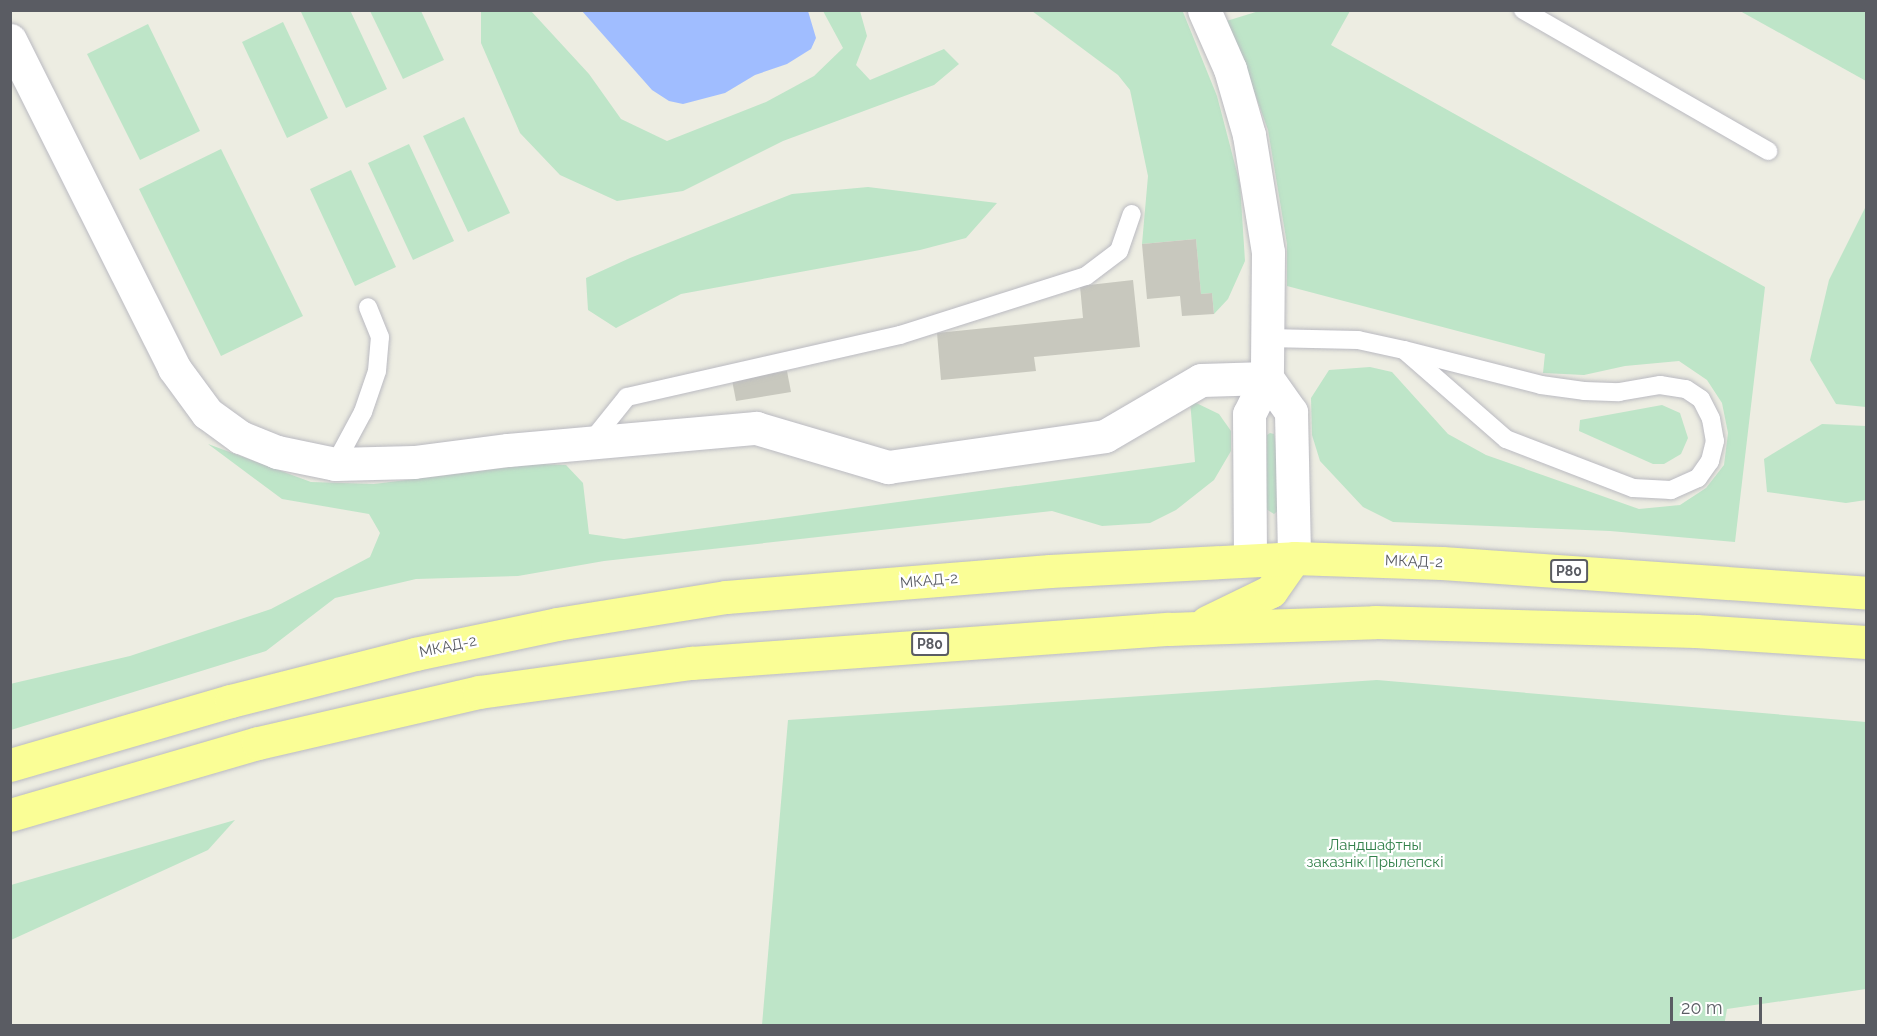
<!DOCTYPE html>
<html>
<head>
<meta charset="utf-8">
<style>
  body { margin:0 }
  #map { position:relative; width:1877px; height:1036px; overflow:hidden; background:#edede2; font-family:Raleway,sans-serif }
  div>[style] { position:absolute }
  .green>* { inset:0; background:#bee5c8 }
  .water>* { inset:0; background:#a0bdff }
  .building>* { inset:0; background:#c8c8be }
  .roads { filter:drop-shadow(0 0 2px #babac1) drop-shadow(0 0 2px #babac1) }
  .service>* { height:18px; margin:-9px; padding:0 9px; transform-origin:9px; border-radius:9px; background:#fff }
  .minor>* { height:33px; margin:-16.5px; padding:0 16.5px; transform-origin:16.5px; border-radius:16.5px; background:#fff }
  .trunk>* { height:33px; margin:-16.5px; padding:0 16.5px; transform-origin:16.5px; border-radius:16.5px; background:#fafe96 }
  span { translate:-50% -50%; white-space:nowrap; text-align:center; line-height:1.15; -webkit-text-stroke:4.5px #fff; paint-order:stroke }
  .shield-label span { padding:2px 4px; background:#fff; border:2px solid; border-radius:4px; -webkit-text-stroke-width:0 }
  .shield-label { font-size:14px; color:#5a5c63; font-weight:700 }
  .street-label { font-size:15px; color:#5a5c63 }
  .park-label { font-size:15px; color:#33814b }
  .frame { position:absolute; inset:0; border:12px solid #5a5c63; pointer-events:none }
  .scale { position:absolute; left:1670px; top:997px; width:92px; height:27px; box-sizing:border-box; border:3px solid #5a5c63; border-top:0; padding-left:8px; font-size:18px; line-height:21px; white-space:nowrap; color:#5a5c63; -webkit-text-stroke:4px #fff; paint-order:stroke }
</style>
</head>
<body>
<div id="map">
  <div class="green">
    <i style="clip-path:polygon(350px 10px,387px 89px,346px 108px,301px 12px)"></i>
    <i style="clip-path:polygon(370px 11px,421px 11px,444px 60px,403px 79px)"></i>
    <i style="clip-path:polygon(481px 11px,531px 11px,589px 74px,621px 119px,667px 141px,766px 102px,814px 76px,843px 48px,823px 11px,860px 11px,867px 36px,856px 65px,870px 80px,944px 49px,959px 64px,934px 85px,783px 141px,683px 191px,617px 201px,560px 175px,520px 133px,481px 43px)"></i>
    <i style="clip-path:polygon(1032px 11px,1183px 12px,1217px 96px,1240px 184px,1245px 261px,1228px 299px,1214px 314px,1212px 293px,1201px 294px,1196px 239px,1142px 244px,1148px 176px,1130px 90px,1118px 75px)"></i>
    <i style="clip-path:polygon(1259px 11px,1350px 11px,1331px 45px,1765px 287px,1735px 542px,1610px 531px,1393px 522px,1363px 507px,1320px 461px,1312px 435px,1311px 398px,1329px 370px,1370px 367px,1392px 372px,1448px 434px,1486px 455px,1639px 509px,1680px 505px,1706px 488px,1724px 465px,1728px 433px,1722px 403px,1707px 380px,1679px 361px,1625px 366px,1584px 375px,1543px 373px,1545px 354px,1287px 286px,1287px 244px,1268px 130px,1247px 72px,1220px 23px)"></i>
    <i style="clip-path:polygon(1740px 11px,1866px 11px,1866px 81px)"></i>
    <i style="clip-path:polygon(283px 22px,328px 118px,287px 138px,242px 42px)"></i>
    <i style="clip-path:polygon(148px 24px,200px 131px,140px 160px,87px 54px)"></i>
    <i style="clip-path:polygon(464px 117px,510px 213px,468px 232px,423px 136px)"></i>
    <i style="clip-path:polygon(409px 144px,454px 241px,413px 260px,368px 163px)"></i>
    <i style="clip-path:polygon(221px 149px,303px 316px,221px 356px,139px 189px)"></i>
    <i style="clip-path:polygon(351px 170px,396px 267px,355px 286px,310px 189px)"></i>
    <i style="clip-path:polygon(868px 187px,997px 203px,966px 238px,920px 250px,681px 294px,616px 328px,588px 310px,586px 278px,630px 258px,792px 194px)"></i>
    <i style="clip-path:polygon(1866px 206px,1866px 407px,1836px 404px,1810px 360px,1829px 280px)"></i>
    <i style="clip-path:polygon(1190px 400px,1219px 414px,1231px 431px,1231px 451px,1214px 480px,1176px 510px,1150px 523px,1102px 526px,1052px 511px,604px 561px,518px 576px,416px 579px,335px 598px,266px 651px,11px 730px,10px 684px,130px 656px,271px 609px,370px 557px,380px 533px,369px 514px,282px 499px,208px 444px,311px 482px,374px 484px,537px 464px,566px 465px,583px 483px,589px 534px,624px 539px,1195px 462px)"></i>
    <i style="clip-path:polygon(1662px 405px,1680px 413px,1688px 438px,1681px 454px,1664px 464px,1653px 464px,1579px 431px,1580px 420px)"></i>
    <i style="clip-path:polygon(1822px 424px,1866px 426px,1866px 500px,1846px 503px,1767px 492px,1764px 459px)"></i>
    <i style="clip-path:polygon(1270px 433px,1274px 434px,1278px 457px,1279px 510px,1274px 514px,1266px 509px,1267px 435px)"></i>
    <i style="clip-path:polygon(1377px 680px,1866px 722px,1866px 989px,1727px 1009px,1724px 1026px,762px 1025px,788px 720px)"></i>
    <i style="clip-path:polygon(235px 820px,208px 850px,11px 940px,11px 885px)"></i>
  </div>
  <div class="water">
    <i style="clip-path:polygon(582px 11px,808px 11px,816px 38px,811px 49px,787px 64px,755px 75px,725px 93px,683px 104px,669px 101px,652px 90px)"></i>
  </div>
  <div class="building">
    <i style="clip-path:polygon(1196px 239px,1201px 294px,1212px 293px,1214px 314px,1182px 316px,1180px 296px,1147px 299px,1142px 244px)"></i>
    <i style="clip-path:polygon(1133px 280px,1140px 347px,1034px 357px,1036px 371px,941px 380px,937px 333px,1083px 318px,1080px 286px)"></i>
    <i style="clip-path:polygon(787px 371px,791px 392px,736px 401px,732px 380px)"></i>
  </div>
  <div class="roads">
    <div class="service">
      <i style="left:1523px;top:10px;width:283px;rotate:29.9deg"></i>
      <i style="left:1267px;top:338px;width:91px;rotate:1.3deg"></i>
      <i style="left:1358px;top:340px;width:47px;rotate:12.3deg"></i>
      <i style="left:1404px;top:350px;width:141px;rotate:14.3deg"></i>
      <i style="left:1541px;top:385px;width:43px;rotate:7.9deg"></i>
      <i style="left:1584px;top:391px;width:35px;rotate:2deg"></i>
      <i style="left:1619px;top:392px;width:42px;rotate:-9.7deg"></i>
      <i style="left:1660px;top:385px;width:26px;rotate:9deg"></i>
      <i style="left:1686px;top:389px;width:18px;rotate:34deg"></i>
      <i style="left:1701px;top:399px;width:22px;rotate:63deg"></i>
      <i style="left:1711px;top:419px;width:22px;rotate:80deg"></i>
      <i style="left:1715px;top:441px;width:21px;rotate:104deg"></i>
      <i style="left:1710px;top:461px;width:21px;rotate:125deg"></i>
      <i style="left:1698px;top:478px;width:30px;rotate:156deg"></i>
      <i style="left:1671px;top:490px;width:38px;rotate:-177deg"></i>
      <i style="left:1633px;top:488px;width:136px;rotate:-158.9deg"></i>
      <i style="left:1506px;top:439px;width:135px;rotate:-138.9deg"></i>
      <i style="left:590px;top:443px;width:59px;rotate:-51.2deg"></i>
      <i style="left:627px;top:397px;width:280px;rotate:-12.8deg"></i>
      <i style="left:900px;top:335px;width:195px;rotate:-17.6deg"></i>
      <i style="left:1086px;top:276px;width:41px;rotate:-37.1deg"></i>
      <i style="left:1119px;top:251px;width:39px;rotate:-71deg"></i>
      <i style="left:335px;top:464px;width:59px;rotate:-61.7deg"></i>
      <i style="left:363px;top:412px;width:43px;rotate:-71.1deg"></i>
      <i style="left:377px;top:371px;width:34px;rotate:-85deg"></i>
      <i style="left:380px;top:337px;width:32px;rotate:-112deg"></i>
    </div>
    <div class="minor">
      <i style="left:1204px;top:10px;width:64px;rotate:66.2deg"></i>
      <i style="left:1230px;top:69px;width:69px;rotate:73.9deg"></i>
      <i style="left:1249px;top:135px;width:119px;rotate:80.8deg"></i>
      <i style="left:1268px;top:252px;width:126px;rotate:90.5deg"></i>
      <i style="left:1267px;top:378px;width:40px;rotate:116.6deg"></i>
      <i style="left:1249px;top:414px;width:145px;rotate:89.6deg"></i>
      <i style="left:10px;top:40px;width:367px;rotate:63.4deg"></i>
      <i style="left:174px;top:368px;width:56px;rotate:53.7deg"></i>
      <i style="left:207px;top:413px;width:41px;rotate:36deg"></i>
      <i style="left:240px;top:437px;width:40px;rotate:22deg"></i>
      <i style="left:277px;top:452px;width:59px;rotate:11.7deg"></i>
      <i style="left:335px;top:464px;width:79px;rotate:-1.5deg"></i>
      <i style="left:414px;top:462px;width:95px;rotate:-7.3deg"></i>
      <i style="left:508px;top:450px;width:249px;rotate:-5.1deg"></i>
      <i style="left:756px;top:428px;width:138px;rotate:16.5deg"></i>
      <i style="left:888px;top:467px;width:219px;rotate:-8.1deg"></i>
      <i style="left:1105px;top:436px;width:111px;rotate:-30.3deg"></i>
      <i style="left:1201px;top:380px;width:66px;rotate:-1.7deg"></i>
      <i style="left:1267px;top:378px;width:42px;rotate:54.8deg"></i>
      <i style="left:1291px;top:412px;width:146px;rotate:88.8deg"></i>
    </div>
    <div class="trunk">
      <i style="left:1207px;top:622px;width:71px;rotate:-25.8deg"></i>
      <i style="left:1271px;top:591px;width:40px;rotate:-55.1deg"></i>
      <i style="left:10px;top:765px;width:230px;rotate:-16.2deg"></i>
      <i style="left:231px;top:701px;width:190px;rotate:-14.3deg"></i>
      <i style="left:415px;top:654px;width:145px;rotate:-11.9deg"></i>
      <i style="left:557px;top:624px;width:171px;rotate:-9.1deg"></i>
      <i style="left:726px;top:597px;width:325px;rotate:-4.6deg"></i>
      <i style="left:1050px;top:571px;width:244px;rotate:-3deg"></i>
      <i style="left:1294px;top:558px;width:148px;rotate:1.9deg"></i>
      <i style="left:1442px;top:563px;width:425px;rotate:4deg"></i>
      <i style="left:10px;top:815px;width:258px;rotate:-16.2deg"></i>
      <i style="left:258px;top:743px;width:227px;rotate:-13deg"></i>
      <i style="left:479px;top:692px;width:214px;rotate:-7.8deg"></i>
      <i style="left:691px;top:663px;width:479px;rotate:-4.1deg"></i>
      <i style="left:1169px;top:629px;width:206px;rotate:-1.9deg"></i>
      <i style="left:1375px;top:622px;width:321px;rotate:1.6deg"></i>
      <i style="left:1696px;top:631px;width:170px;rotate:3.7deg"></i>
    </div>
  </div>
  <div class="shield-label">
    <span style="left:1569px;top:571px">Р80</span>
    <span style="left:930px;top:644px">Р80</span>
  </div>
  <div class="street-label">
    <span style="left:1414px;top:562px;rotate:2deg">МКАД-2</span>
    <span style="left:929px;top:581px;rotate:-5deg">МКАД-2</span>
    <span style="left:448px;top:647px;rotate:-12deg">МКАД-2</span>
  </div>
  <div class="park-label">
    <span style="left:1375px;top:854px">Ландшафтны<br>заказнік Прылепскі</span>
  </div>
  <div class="frame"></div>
  <div class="scale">20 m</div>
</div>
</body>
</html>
